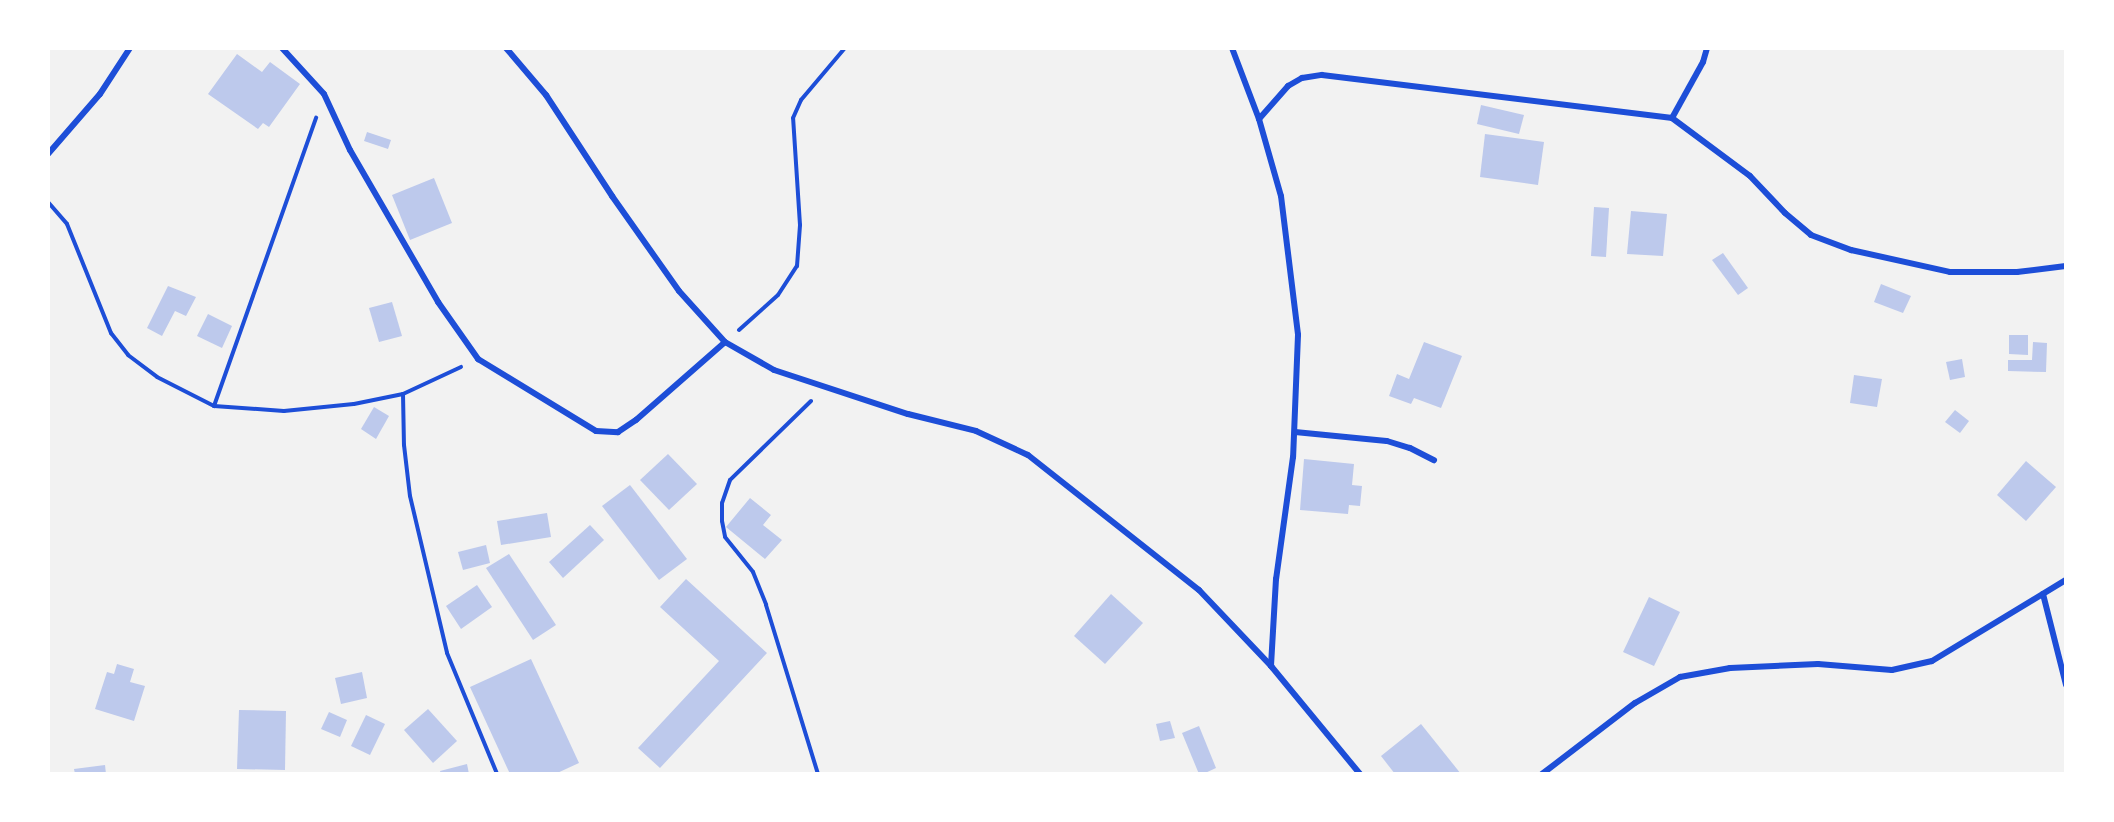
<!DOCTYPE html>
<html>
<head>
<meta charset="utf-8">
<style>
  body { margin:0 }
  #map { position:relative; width:2114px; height:822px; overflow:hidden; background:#f2f2f2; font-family:"Space Grotesk",sans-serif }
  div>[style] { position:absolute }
  .building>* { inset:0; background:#bdc9ec }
  .path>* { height:4px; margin:-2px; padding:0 2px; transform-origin:2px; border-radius:2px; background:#1d4ed8 }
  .minor>* { height:6px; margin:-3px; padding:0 3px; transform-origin:3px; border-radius:3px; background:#1d4ed8 }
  span { translate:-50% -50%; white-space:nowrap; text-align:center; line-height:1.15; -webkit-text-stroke:4.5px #fff; paint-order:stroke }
  .frame { position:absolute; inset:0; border:50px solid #fff; pointer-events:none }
</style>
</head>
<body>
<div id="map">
  <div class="building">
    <i style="clip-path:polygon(237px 54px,262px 72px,270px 62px,300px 84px,269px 127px,263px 123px,258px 129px,208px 94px)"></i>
    <i style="clip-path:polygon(1481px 105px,1524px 115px,1519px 134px,1477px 124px)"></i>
    <i style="clip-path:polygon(367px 132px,391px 140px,388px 149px,364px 141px)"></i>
    <i style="clip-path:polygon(1485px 134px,1544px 142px,1538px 185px,1480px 177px)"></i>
    <i style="clip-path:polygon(434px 178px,452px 223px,410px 240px,392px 195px)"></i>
    <i style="clip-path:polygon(1594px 207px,1609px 208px,1606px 257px,1591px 256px)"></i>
    <i style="clip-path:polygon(1631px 211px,1667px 214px,1663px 256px,1627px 254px)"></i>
    <i style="clip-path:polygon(1723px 253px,1748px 288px,1738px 295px,1712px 260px)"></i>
    <i style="clip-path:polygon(1881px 284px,1911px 296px,1903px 313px,1874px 302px)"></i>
    <i style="clip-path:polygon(168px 286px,196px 297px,186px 316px,175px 311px,162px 336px,147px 328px)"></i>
    <i style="clip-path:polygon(392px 302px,402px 336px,379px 342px,369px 308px)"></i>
    <i style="clip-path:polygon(208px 314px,232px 326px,222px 348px,197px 336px)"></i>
    <i style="clip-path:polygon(2009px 335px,2028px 335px,2028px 355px,2009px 354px)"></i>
    <i style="clip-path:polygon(1424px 342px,1462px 356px,1441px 408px,1414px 398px,1411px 404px,1389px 396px,1397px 374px,1409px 379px)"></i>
    <i style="clip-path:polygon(2033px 342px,2047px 343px,2046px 372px,2008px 371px,2008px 360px,2032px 360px)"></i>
    <i style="clip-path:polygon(1962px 359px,1965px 377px,1950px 380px,1946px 362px)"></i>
    <i style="clip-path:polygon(1854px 375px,1882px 379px,1877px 407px,1850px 403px)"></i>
    <i style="clip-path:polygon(374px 407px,389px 416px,376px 439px,361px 429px)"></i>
    <i style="clip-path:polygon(1955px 410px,1969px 421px,1960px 433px,1945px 422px)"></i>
    <i style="clip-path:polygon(668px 454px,697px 484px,669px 510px,640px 480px)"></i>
    <i style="clip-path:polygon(1304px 459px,1354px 464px,1352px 485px,1362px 486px,1360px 506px,1349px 505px,1348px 514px,1300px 510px)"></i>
    <i style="clip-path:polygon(2026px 461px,2056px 487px,2026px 521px,1997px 495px)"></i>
    <i style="clip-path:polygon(630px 485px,687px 559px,659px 580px,602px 506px)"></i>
    <i style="clip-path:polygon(750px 498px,771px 515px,763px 525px,782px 540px,765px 559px,726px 527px)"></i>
    <i style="clip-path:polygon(547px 513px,551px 537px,501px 545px,497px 521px)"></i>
    <i style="clip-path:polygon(590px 525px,604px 540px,563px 578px,549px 562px)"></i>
    <i style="clip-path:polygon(486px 545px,490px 563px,463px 570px,458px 552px)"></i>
    <i style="clip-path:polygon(509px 554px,556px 625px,533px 640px,486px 568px)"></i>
    <i style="clip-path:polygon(686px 579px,767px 653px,660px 768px,638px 748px,719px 661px,660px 607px)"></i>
    <i style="clip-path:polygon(477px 585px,492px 607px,461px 629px,446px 606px)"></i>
    <i style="clip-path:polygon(1111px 594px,1143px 623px,1105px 664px,1074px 636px)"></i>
    <i style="clip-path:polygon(1649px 597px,1680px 612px,1654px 666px,1623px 652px)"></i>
    <i style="clip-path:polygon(531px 659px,579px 763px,555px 774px,510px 774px,470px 687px)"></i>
    <i style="clip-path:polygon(117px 664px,134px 669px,130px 682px,145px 686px,134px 721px,95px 709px,107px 672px,114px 674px)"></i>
    <i style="clip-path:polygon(362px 672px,367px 698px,341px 704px,335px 678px)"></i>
    <i style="clip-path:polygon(428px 709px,457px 741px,433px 763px,404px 730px)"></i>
    <i style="clip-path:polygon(239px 710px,286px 711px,285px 770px,237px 769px)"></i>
    <i style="clip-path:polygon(329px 712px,347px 720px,340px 737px,321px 729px)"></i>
    <i style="clip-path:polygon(366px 715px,385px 724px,370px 755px,351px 746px)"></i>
    <i style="clip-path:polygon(1170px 721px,1175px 738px,1160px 741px,1156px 724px)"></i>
    <i style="clip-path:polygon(1421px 724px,1461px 774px,1395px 774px,1381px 756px)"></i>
    <i style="clip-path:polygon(1199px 726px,1216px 768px,1203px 774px,1199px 774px,1182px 733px)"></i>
    <i style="clip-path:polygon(467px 764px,469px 774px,441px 774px,440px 771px)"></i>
    <i style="clip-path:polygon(105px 765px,106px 774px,75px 774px,74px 769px)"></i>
  </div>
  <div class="path">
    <i style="left:48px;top:202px;width:29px;rotate:49deg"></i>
    <i style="left:67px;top:224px;width:118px;rotate:68deg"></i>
    <i style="left:111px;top:333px;width:28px;rotate:52deg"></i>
    <i style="left:128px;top:355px;width:36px;rotate:37deg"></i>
    <i style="left:157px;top:377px;width:64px;rotate:27deg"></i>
    <i style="left:214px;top:406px;width:70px;rotate:4.1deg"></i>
    <i style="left:284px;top:411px;width:70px;rotate:-5.7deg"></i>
    <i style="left:354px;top:404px;width:50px;rotate:-11.5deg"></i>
    <i style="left:403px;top:394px;width:64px;rotate:-25deg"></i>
    <i style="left:739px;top:330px;width:52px;rotate:-41.9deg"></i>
    <i style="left:778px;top:295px;width:35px;rotate:-57deg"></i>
    <i style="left:797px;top:266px;width:41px;rotate:-85.8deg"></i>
    <i style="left:800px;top:225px;width:107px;rotate:-93.7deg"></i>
    <i style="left:793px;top:118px;width:20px;rotate:-66deg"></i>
    <i style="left:801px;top:100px;width:68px;rotate:-49.8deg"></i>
    <i style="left:403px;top:394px;width:51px;rotate:88.9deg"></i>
    <i style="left:404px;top:445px;width:51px;rotate:83.3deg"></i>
    <i style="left:410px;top:496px;width:161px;rotate:76.7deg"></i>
    <i style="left:447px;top:653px;width:131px;rotate:67.5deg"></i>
    <i style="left:811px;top:401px;width:113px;rotate:135.7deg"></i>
    <i style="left:730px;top:480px;width:24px;rotate:109deg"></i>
    <i style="left:722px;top:503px;width:18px;rotate:90deg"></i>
    <i style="left:722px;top:521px;width:16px;rotate:79deg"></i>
    <i style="left:725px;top:537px;width:45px;rotate:51.3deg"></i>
    <i style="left:753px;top:572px;width:35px;rotate:68deg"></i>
    <i style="left:766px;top:605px;width:177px;rotate:72.9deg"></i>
    <i style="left:214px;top:406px;width:306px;rotate:-70.5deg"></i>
  </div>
  <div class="minor">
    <i style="left:282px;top:48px;width:62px;rotate:47.6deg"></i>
    <i style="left:324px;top:94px;width:62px;rotate:65.1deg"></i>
    <i style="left:350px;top:150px;width:176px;rotate:59.9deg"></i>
    <i style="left:438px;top:302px;width:70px;rotate:54.9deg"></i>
    <i style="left:478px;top:359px;width:138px;rotate:31.4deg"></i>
    <i style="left:596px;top:431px;width:22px;rotate:3deg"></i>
    <i style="left:618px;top:432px;width:22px;rotate:-34deg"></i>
    <i style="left:636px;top:420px;width:118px;rotate:-41.2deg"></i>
    <i style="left:506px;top:48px;width:62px;rotate:49.6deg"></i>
    <i style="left:546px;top:95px;width:121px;rotate:56.8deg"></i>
    <i style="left:612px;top:196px;width:116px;rotate:54.8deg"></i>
    <i style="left:679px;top:291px;width:69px;rotate:48deg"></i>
    <i style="left:725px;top:342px;width:56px;rotate:29.7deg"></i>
    <i style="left:774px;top:370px;width:141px;rotate:18.2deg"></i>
    <i style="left:908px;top:414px;width:70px;rotate:14deg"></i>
    <i style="left:976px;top:431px;width:57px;rotate:24.8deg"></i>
    <i style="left:1028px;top:455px;width:218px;rotate:38.3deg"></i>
    <i style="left:1199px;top:590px;width:105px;rotate:46.5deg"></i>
    <i style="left:1271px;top:666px;width:140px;rotate:50.5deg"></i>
    <i style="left:1232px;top:48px;width:76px;rotate:69.2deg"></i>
    <i style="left:1259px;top:119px;width:80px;rotate:74.1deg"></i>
    <i style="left:1281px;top:196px;width:140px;rotate:83deg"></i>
    <i style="left:1298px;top:335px;width:122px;rotate:92.3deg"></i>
    <i style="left:1293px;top:457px;width:123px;rotate:97.9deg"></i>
    <i style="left:1276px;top:579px;width:87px;rotate:93.3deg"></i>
    <i style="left:1672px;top:118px;width:64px;rotate:-61deg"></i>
    <i style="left:1703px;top:62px;width:15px;rotate:-74deg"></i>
    <i style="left:1259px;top:119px;width:44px;rotate:-48.7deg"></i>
    <i style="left:1288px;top:86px;width:16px;rotate:-30deg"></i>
    <i style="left:1302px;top:78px;width:20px;rotate:-9deg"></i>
    <i style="left:1322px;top:75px;width:353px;rotate:7deg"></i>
    <i style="left:1672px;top:118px;width:97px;rotate:36.6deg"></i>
    <i style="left:1750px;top:176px;width:51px;rotate:46.6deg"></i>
    <i style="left:1785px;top:213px;width:34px;rotate:40deg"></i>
    <i style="left:1811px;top:235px;width:43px;rotate:20.6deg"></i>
    <i style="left:1851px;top:250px;width:101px;rotate:12.5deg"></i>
    <i style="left:1950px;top:272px;width:67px"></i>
    <i style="left:2017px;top:272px;width:49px;rotate:-7deg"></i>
    <i style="left:48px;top:154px;width:79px;rotate:-49.1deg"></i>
    <i style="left:100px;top:94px;width:55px;rotate:-56.9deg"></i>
    <i style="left:1295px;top:432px;width:92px;rotate:5.6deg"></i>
    <i style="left:1387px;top:441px;width:24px;rotate:17deg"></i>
    <i style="left:1410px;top:448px;width:27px;rotate:27deg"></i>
    <i style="left:2043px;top:594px;width:94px;rotate:75.8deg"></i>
    <i style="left:1542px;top:774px;width:117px;rotate:-37.4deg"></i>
    <i style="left:1635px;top:703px;width:52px;rotate:-30deg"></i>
    <i style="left:1680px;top:677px;width:51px;rotate:-10.2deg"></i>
    <i style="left:1730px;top:668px;width:88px;rotate:-2.6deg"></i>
    <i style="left:1818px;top:664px;width:74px;rotate:4.6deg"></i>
    <i style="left:1892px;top:670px;width:41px;rotate:-12.7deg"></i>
    <i style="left:1932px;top:661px;width:157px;rotate:-31.2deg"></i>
  </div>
  <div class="frame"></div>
</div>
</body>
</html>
